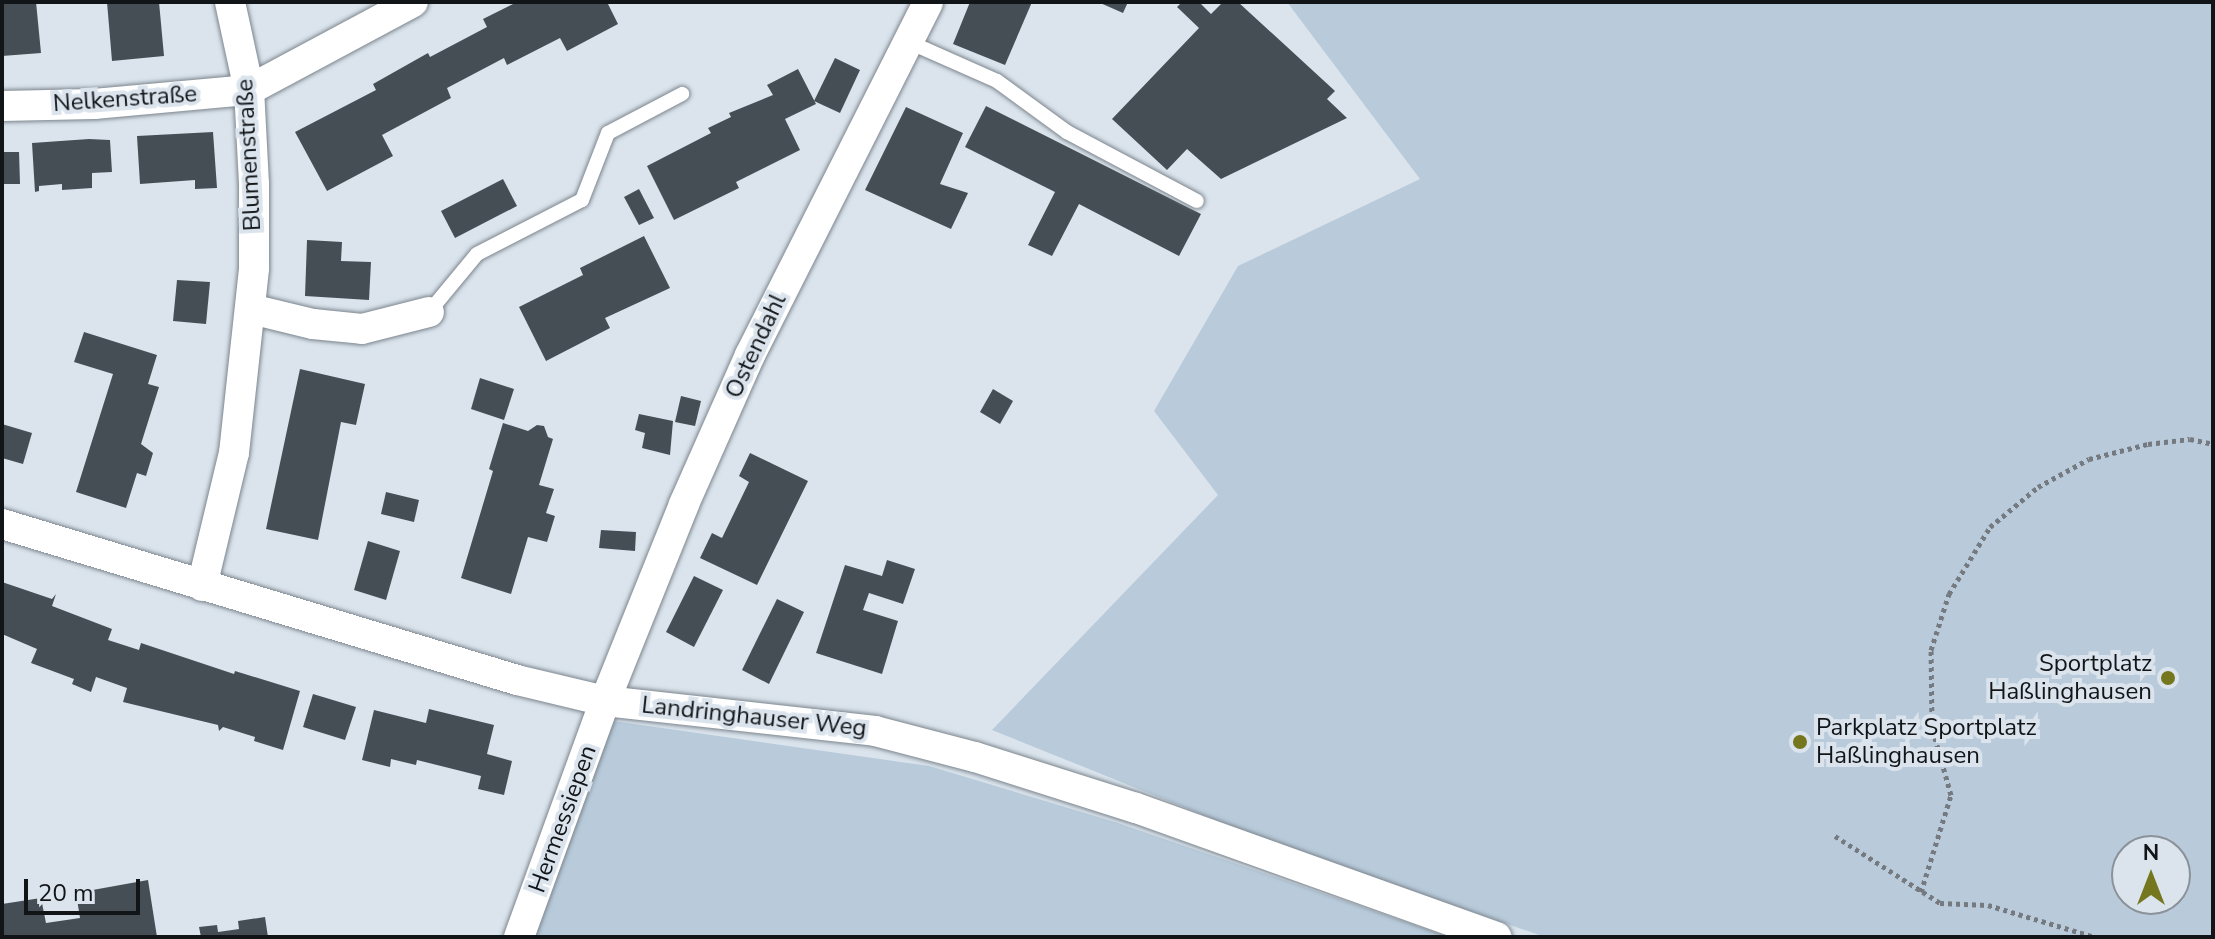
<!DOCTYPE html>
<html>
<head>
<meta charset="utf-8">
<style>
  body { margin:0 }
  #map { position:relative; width:2215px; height:939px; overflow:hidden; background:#dbe4ed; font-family:"Nunito Sans",sans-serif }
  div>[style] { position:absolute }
  .green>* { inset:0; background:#b9cbdb }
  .building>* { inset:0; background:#464e55 }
  .path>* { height:5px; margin-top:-2.5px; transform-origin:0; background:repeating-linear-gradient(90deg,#757a80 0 4px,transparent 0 8px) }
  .roads { filter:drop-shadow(0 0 2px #7c858d) drop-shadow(0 0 2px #7c858d) }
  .service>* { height:14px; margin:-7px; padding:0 7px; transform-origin:7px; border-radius:7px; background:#fff }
  .minor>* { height:30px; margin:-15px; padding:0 15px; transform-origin:15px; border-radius:15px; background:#fff }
  .dots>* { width:22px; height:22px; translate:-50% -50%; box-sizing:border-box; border:4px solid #dbe4ed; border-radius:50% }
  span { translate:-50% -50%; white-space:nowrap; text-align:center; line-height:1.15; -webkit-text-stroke:8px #dbe4ed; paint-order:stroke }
  .street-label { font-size:24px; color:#121518 }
  .poi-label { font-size:24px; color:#121518 }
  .right { translate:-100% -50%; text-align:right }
  .left { translate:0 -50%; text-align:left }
  .frame { position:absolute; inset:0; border:4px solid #121518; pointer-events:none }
  .north { position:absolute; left:2111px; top:835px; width:80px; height:80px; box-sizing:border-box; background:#dbe4ed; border:2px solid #8b9198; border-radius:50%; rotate:0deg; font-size:22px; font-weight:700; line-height:32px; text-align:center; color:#121518 }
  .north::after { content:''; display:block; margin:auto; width:28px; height:36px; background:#75771f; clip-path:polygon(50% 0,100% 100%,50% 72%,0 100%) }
  .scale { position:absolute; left:24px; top:879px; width:116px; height:36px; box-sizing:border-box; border:4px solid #121518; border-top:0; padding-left:10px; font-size:24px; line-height:28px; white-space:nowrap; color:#121518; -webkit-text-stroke:6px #dbe4ed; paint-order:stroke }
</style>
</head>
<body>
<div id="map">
  <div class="green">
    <i style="clip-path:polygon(evenodd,1287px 2px,2213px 2px,2213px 937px,1545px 937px,1275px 844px,992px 730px,1218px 495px,1154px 411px,1238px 266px,1420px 179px,1287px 2px,2127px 851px,2175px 851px,2175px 899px,2127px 899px,2127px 851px)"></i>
    <i style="clip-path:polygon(613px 721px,929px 766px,1118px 823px,1449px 937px,533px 937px)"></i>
  </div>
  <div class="building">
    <i style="clip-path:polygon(2px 2px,36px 2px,41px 53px,2px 56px)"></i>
    <i style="clip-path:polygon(107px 2px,159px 2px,164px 56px,112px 61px)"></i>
    <i style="clip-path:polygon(517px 2px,607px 2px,618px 24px,567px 51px,560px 38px,507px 65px,504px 58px,447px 88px,451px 98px,382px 135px,393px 156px,327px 191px,295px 132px,376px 90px,373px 84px,428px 53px,430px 57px,487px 27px,483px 19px)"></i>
    <i style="clip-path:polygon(970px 2px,1032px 2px,1005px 65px,953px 44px)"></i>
    <i style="clip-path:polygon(1098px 2px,1128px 2px,1123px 13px)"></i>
    <i style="clip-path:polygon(1182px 2px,1199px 2px,1211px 14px,1223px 2px,1238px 2px,1335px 91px,1327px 99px,1347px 118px,1221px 179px,1187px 149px,1167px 170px,1112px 119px,1199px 28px,1177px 7px)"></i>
    <i style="clip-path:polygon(835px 58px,860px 70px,840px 113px,814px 101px)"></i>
    <i style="clip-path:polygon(798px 69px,816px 104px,785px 119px,800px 150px,736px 182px,739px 188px,674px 220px,647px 166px,711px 133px,708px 128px,731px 117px,729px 113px,773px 95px,767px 85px)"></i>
    <i style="clip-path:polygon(986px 106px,1201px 214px,1179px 256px,1079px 204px,1052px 256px,1028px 245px,1055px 192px,965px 147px)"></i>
    <i style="clip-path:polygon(906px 107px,963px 133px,940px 184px,968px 193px,951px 229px,865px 190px)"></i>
    <i style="clip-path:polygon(213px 132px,217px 188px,195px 189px,195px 180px,140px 184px,137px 136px)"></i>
    <i style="clip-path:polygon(89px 139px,110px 140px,112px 172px,92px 173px,92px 188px,62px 190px,62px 184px,39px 186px,39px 191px,35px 192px,32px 143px)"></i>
    <i style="clip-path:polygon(3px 152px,19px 152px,20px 184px,4px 184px)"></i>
    <i style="clip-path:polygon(503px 179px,517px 206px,455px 238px,441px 211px)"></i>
    <i style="clip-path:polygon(639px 189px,654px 218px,639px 225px,624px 197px)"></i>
    <i style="clip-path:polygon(644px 236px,670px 288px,605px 318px,610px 328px,546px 361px,519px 307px,583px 275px,580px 268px)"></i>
    <i style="clip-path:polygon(307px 240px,342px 242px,341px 261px,371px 262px,369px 300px,305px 296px)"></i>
    <i style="clip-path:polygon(177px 280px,210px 282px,206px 324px,173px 321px)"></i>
    <i style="clip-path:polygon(84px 332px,157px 355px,148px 384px,159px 387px,141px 444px,153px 453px,146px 476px,137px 473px,126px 508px,76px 492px,113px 374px,74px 362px)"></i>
    <i style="clip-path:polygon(300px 369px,365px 384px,356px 425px,341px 422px,318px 540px,266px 529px)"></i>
    <i style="clip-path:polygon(480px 378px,514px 389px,504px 420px,471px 409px)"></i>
    <i style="clip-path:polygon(993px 389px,1013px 401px,1000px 424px,980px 412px)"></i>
    <i style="clip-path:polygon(681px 396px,701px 401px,695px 426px,675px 422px)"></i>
    <i style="clip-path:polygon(639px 414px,673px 421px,670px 455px,642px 448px,645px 433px,635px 430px)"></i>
    <i style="clip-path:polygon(503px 423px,528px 431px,537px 425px,544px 426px,548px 437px,553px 439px,539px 485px,554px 489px,546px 513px,555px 516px,547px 542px,528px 537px,511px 594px,461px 578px,493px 471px,489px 469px)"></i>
    <i style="clip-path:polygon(2px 424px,32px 433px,23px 464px,2px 458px)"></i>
    <i style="clip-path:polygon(750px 453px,808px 481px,757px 585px,700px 558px,712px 533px,722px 538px,749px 482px,739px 476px)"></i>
    <i style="clip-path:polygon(386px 492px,419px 500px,414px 522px,381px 514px)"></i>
    <i style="clip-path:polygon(601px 530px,636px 532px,635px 551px,599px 548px)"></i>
    <i style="clip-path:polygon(368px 541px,400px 551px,386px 600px,354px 590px)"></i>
    <i style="clip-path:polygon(887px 560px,915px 569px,903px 604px,869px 593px,863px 610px,898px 621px,882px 674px,816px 653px,845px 565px,882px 576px)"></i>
    <i style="clip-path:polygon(694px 576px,723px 590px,694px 647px,666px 632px)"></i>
    <i style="clip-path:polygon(2px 582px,52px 599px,56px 594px,52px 606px,112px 629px,108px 640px,139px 650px,141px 643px,234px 674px,235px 671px,300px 691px,283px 750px,254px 741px,255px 737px,223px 727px,219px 731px,218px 725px,123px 702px,127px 688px,96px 677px,91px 692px,72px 684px,74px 679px,31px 663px,37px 649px,2px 634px)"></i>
    <i style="clip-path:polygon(777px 599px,804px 612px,769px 684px,742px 670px)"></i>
    <i style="clip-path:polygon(313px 694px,356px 707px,345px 740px,303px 727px)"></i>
    <i style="clip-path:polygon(429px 709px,494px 725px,487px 754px,512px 761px,504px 795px,478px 789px,481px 776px,417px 760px,416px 765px,391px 759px,390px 767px,362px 760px,374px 710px,426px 723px)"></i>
    <i style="clip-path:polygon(148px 880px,157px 937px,2px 937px,2px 904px,41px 898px,46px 923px,80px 918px,76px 893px)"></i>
    <i style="clip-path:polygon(265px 917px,268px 937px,201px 937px,199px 927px,217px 925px,218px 932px,239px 929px,238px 921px)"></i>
  </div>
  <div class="path">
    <i style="left:1835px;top:836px;width:125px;rotate:32.5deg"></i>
    <i style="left:1940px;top:903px;width:48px;rotate:2.4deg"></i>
    <i style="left:1988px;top:905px;width:112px;rotate:16.7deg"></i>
    <i style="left:1921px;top:892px;width:102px;rotate:-72.8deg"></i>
    <i style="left:1951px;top:795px;width:71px;rotate:-105.6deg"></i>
    <i style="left:1932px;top:727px;width:77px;rotate:-90.7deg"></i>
    <i style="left:1931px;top:650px;width:59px;rotate:-72.2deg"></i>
    <i style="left:1949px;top:594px;width:79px;rotate:-58.5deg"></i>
    <i style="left:1990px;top:527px;width:62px;rotate:-39.8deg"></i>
    <i style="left:2038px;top:487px;width:58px;rotate:-28.8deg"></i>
    <i style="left:2089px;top:459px;width:61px;rotate:-14.3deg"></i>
    <i style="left:2148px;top:444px;width:42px;rotate:-6.8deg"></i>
    <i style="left:2190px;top:439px;width:24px;rotate:12deg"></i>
  </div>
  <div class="roads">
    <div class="service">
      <i style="left:909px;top:42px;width:96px;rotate:23.9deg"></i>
      <i style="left:997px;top:81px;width:87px;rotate:36.1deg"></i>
      <i style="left:1067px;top:132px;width:147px;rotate:28deg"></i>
      <i style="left:429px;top:312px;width:75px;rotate:-50.4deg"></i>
      <i style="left:477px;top:254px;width:118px;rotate:-27.2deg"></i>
      <i style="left:582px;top:200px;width:72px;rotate:-68.8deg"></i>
      <i style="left:608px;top:133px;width:84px;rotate:-27.8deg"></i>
    </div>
    <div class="minor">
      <i style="left:2px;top:106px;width:92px;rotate:-1.2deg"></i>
      <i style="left:94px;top:104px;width:156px;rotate:-5.2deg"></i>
      <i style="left:249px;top:90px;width:186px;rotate:-28.2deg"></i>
      <i style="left:251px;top:309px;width:64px;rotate:13.6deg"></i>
      <i style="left:313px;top:324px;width:49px;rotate:5.8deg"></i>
      <i style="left:362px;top:329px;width:69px;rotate:-14.2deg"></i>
      <i style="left:2px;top:524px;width:538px;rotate:16.85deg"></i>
      <i style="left:517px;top:680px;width:90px;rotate:13.4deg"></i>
      <i style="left:605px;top:701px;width:272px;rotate:6.3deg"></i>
      <i style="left:875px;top:731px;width:103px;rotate:14.6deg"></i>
      <i style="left:975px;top:757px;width:169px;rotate:17.6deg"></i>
      <i style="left:1136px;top:808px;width:383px;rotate:19.7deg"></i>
      <i style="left:202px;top:586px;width:137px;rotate:-76.5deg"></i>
      <i style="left:234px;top:453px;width:186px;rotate:-83.8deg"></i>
      <i style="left:254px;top:268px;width:84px;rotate:-90deg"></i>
      <i style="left:254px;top:184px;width:94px;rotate:-93deg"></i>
      <i style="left:249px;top:90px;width:90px;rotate:-102.2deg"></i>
      <i style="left:519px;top:937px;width:251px;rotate:-70deg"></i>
      <i style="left:605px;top:701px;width:212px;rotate:-68.1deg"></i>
      <i style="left:684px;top:504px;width:163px;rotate:-66.1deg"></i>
      <i style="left:750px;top:355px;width:395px;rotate:-63.2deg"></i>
    </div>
  </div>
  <div class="dots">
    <i style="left:2168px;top:678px;background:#75771f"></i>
    <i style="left:1800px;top:742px;background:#75771f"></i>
  </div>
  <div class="street-label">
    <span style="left:125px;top:99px;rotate:-4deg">Nelkenstraße</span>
    <span style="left:249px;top:155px;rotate:-93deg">Blumenstraße</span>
    <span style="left:756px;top:346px;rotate:-65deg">Ostendahl</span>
    <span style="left:754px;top:717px;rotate:6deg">Landringhauser Weg</span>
    <span style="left:563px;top:819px;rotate:-70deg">Hermessiepen</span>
  </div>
  <div class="poi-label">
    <span class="right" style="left:2152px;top:678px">Sportplatz<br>Haßlinghausen</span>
    <span class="left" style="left:1816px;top:742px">Parkplatz Sportplatz<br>Haßlinghausen</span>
  </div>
  <div class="frame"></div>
  <div class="north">N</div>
  <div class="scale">20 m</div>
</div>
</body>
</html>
